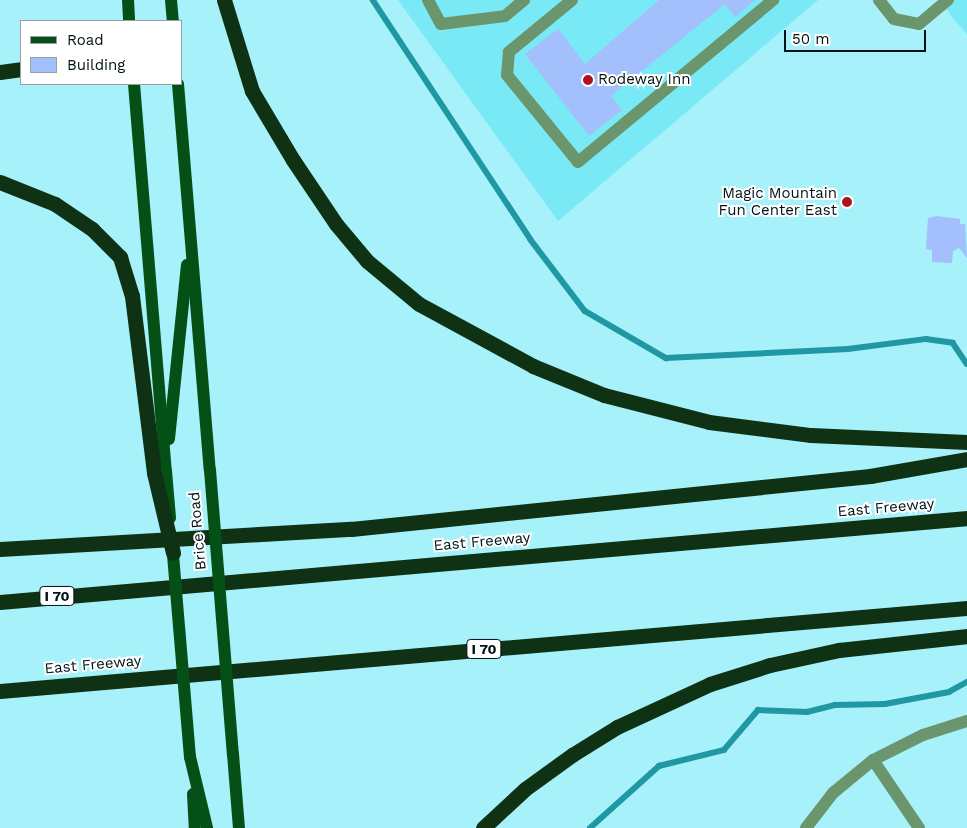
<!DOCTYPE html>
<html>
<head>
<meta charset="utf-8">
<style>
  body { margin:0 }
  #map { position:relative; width:967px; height:828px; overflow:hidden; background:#a6f1fa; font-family:"Work Sans",sans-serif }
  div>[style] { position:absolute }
  .built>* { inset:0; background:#7ae9f6 }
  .stream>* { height:5.5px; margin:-2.75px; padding:0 2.75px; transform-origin:2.75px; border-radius:2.75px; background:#1f98a4 }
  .building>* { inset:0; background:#a3bffc }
  .minor>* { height:12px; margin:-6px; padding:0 6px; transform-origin:6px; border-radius:6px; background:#6b956d }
  .major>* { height:12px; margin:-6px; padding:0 6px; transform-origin:6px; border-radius:6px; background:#045016 }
  .highway>* { height:15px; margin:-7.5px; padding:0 7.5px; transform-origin:7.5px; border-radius:7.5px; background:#103214 }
  .major-bridge>* { height:12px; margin:-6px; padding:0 6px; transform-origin:6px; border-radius:6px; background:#045016 }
  .highway-bridge>* { height:15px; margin:-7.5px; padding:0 7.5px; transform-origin:7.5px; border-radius:7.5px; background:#103214 }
  .dots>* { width:14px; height:14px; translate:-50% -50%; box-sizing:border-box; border:2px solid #fff; border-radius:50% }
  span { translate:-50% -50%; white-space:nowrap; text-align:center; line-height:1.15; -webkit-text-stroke:4px #fff; paint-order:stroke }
  .shield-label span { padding:1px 4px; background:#fff; border:1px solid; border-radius:4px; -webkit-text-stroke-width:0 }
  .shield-label { font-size:14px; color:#001215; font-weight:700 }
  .poi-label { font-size:15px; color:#001215 }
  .left { translate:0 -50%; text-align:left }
  .right { translate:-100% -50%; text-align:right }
  .street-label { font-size:15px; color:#001215 }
  .legend { position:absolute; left:20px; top:20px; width:162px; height:65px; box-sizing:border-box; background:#fff; border:1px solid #99a0a1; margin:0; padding:6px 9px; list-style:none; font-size:15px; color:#001215 }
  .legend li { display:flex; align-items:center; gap:10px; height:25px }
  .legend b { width:25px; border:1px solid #99a0a1 }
  .scale { position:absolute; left:784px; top:30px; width:142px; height:22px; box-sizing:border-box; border:2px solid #001215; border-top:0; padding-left:6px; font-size:15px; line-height:18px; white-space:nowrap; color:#001215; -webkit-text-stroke:4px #fff; paint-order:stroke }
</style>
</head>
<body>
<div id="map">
  <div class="built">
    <i style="clip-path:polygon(398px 0,818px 0,558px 221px)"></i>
    <i style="clip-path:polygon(941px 0,967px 0,967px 34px,952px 17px)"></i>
  </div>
  <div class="stream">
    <i style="left:373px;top:0;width:287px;rotate:56.6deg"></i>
    <i style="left:531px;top:240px;width:89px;rotate:52.7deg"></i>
    <i style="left:585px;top:311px;width:94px;rotate:30.1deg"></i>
    <i style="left:666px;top:358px;width:182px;rotate:-2.8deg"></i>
    <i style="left:848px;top:349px;width:79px;rotate:-7.3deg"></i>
    <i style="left:926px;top:339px;width:27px;rotate:8deg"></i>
    <i style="left:953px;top:343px;width:25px;rotate:56deg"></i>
    <i style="left:590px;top:828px;width:93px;rotate:-41.9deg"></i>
    <i style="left:659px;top:766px;width:67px;rotate:-13.8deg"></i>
    <i style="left:724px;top:750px;width:52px;rotate:-49.6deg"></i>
    <i style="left:758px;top:710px;width:49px;rotate:2.3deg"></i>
    <i style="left:807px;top:712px;width:29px;rotate:-14deg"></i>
    <i style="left:835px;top:705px;width:50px;rotate:-1.1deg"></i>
    <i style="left:885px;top:704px;width:65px;rotate:-10.6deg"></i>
    <i style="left:949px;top:692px;width:21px;rotate:-29deg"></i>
  </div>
  <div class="building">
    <i style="clip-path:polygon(659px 0,755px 0,735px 17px,725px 4px,611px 96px,622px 110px,589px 136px,525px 54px,558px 29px,585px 64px)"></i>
    <i style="clip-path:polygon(936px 216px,960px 219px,960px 224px,965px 224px,967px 258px,959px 248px,953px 251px,952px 263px,932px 262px,932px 250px,926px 249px,928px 218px)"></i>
  </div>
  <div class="minor">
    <i style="left:428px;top:0;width:27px;rotate:62deg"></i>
    <i style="left:441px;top:24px;width:64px;rotate:-7.1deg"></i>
    <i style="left:505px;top:16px;width:25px;rotate:-40deg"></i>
    <i style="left:572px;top:0;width:82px;rotate:140.5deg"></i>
    <i style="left:509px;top:52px;width:23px;rotate:95deg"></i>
    <i style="left:507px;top:75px;width:112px;rotate:50.8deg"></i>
    <i style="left:578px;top:162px;width:254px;rotate:-39.7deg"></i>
    <i style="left:879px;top:0;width:24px;rotate:52deg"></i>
    <i style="left:894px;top:19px;width:25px;rotate:11deg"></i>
    <i style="left:919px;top:24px;width:38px;rotate:-40deg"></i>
    <i style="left:873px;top:760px;width:82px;rotate:55.9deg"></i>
    <i style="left:806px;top:828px;width:44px;rotate:-52.4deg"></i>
    <i style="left:833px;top:793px;width:52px;rotate:-39.5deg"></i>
    <i style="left:873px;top:760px;width:56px;rotate:-26.6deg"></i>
    <i style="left:923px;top:735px;width:46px;rotate:-17.7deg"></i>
  </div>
  <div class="major">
    <i style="left:128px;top:0;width:21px;rotate:87deg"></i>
    <i style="left:171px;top:0;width:21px;rotate:85deg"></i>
    <i style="left:134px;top:84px;width:388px;rotate:85.3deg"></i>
    <i style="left:178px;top:84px;width:387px;rotate:85.3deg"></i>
    <i style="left:169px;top:439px;width:175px;rotate:-84.1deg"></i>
    <i style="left:233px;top:754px;width:74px;rotate:85.4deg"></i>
    <i style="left:190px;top:757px;width:73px;rotate:76.5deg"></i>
    <i style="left:193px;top:794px;width:34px;rotate:87deg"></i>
  </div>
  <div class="highway">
    <i style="left:224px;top:0;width:95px;rotate:72.9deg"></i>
    <i style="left:252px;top:91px;width:80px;rotate:59.3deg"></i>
    <i style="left:293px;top:160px;width:77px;rotate:56.1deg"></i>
    <i style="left:336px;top:224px;width:48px;rotate:50deg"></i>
    <i style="left:367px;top:261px;width:67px;rotate:39.6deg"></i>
    <i style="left:419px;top:304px;width:130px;rotate:28.5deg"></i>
    <i style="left:533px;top:366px;width:77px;rotate:22.2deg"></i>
    <i style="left:604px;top:395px;width:108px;rotate:14.4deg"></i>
    <i style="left:709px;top:422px;width:103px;rotate:7.3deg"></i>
    <i style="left:811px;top:435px;width:156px;rotate:2.6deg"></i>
    <i style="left:0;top:72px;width:21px;rotate:-8deg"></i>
    <i style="left:0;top:182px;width:59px;rotate:21.8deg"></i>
    <i style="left:55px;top:204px;width:45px;rotate:34deg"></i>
    <i style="left:92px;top:229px;width:40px;rotate:45deg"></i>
    <i style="left:120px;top:257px;width:41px;rotate:72.9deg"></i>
    <i style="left:132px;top:296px;width:178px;rotate:82.9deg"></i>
    <i style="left:0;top:549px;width:352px;rotate:-3.3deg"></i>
    <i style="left:351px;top:529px;width:522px;rotate:-5.83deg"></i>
    <i style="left:870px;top:476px;width:98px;rotate:-9.9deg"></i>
    <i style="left:0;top:602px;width:971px;rotate:-4.96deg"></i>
    <i style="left:0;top:691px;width:971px;rotate:-4.91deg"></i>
    <i style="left:483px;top:828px;width:57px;rotate:-42.9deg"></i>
    <i style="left:525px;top:789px;width:58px;rotate:-35.9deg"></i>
    <i style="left:572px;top:755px;width:53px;rotate:-31.9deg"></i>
    <i style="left:617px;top:727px;width:102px;rotate:-24.8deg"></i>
    <i style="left:710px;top:684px;width:63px;rotate:-17.6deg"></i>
    <i style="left:770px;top:665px;width:71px;rotate:-12.3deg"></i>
    <i style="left:839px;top:650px;width:129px;rotate:-6.2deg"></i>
  </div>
  <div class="major-bridge">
    <i style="left:210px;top:470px;width:285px;rotate:85.4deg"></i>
    <i style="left:166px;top:471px;width:47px;rotate:85.1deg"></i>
    <i style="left:172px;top:543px;width:215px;rotate:85.2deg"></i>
  </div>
  <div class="highway-bridge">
    <i style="left:154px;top:473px;width:82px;rotate:76.6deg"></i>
  </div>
  <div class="dots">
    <i style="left:588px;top:80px;background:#a9141d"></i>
    <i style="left:847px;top:202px;background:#a9141d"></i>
  </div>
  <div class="shield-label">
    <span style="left:57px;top:596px">I 70</span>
    <span style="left:484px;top:649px">I 70</span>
  </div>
  <div class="poi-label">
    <span class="left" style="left:598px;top:80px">Rodeway Inn</span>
    <span class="right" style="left:837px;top:202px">Magic Mountain<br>Fun Center East</span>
  </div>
  <div class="street-label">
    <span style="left:886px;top:508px;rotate:-5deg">East Freeway</span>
    <span style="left:198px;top:531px;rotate:-95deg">Brice Road</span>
    <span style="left:482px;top:542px;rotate:-5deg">East Freeway</span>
    <span style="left:93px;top:665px;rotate:-5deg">East Freeway</span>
  </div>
  <ul class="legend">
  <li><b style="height:6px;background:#045016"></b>Road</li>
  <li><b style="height:14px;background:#a3bffc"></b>Building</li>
  </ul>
  <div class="scale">50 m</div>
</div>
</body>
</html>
